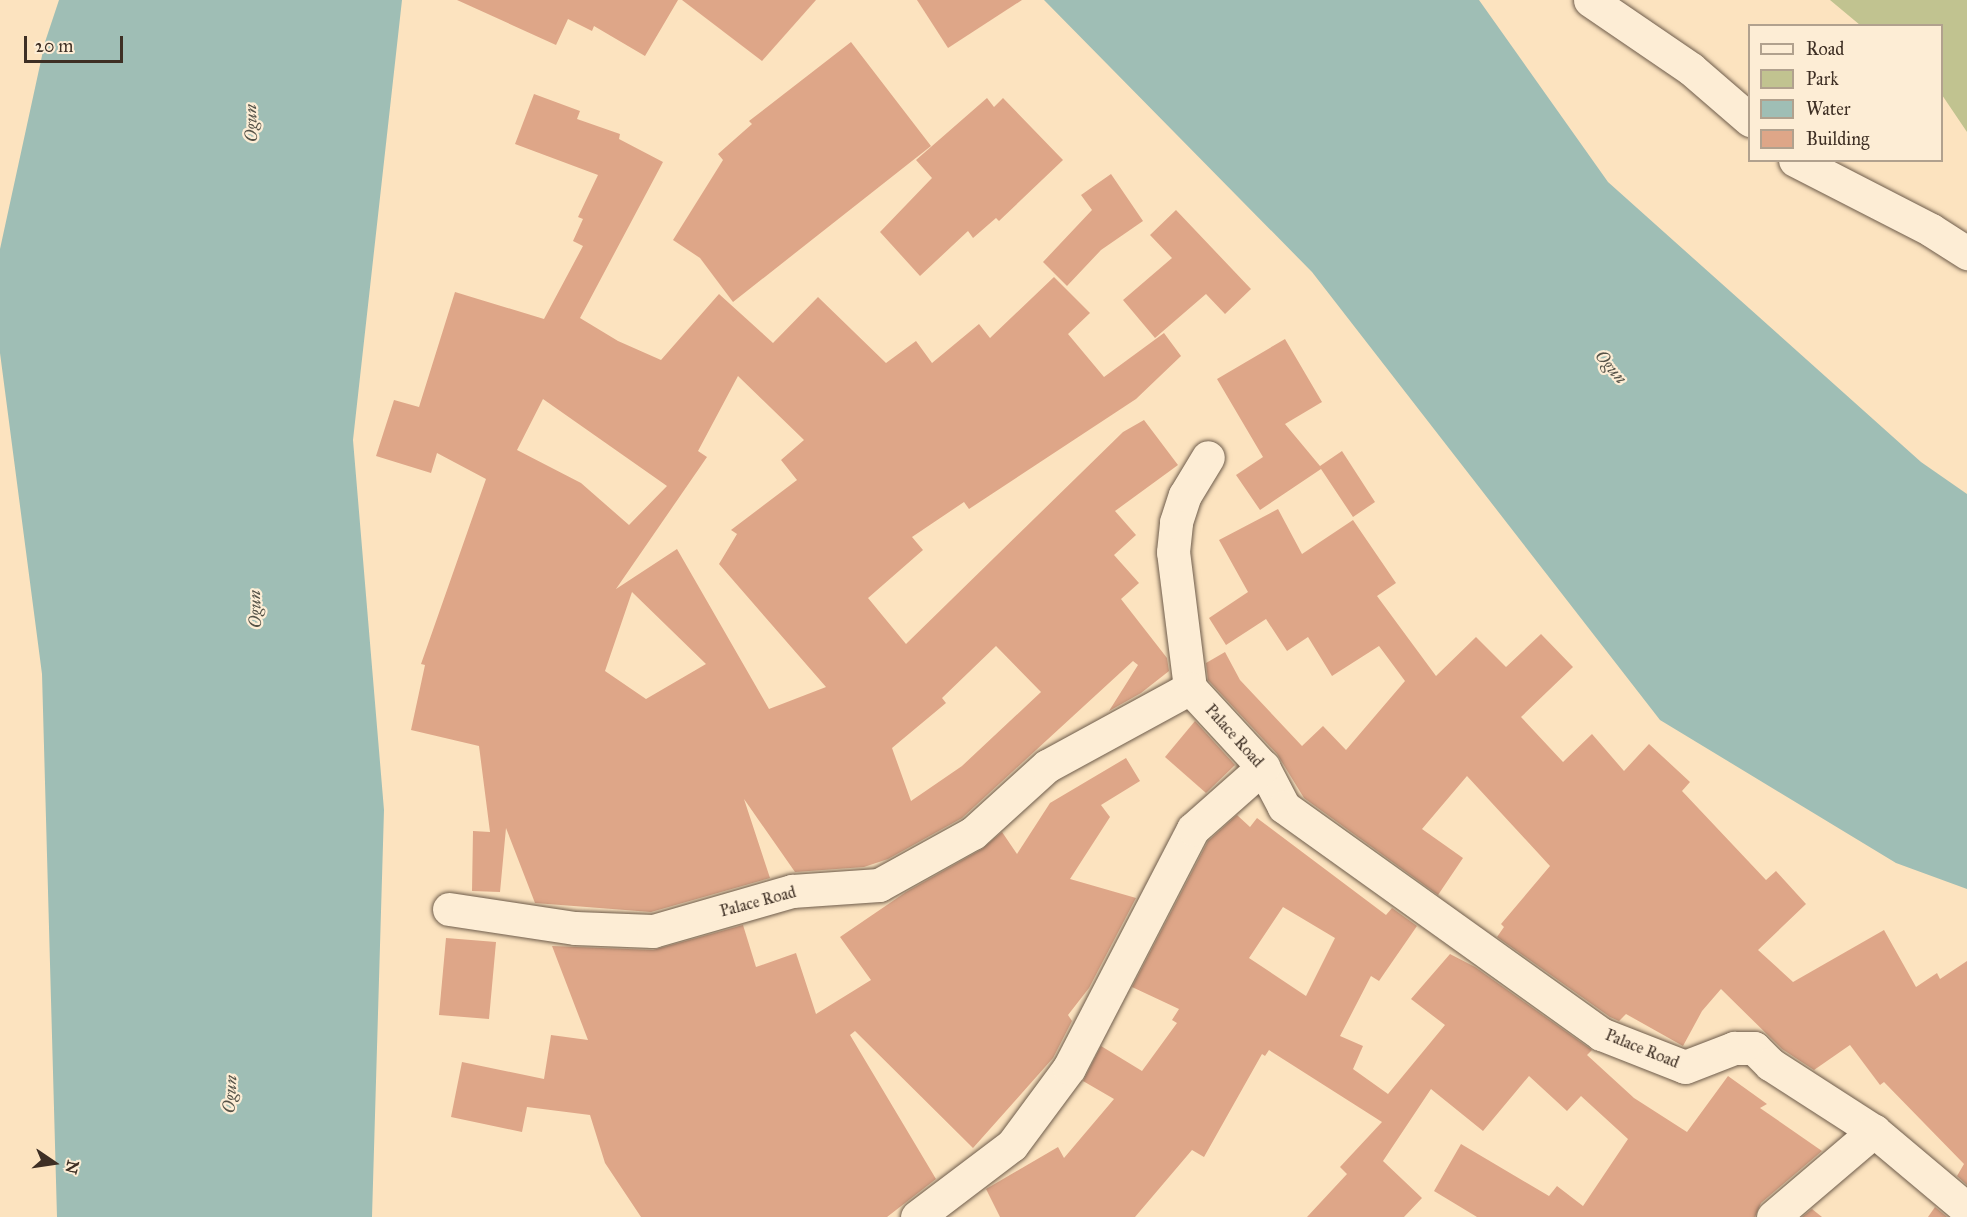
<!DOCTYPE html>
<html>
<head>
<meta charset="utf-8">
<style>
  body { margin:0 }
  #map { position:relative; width:1967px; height:1217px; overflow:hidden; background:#fce3bf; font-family:"IM FELL Great Primer",serif }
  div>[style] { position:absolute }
  .green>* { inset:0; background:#c1c390 }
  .water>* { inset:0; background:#9fbeb5 }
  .building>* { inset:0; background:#dea688 }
  .roads { filter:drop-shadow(0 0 2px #6e5c4b) drop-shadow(0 0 2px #6e5c4b) }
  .minor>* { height:33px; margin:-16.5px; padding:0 16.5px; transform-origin:16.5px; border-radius:16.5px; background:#fdedd5 }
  span { translate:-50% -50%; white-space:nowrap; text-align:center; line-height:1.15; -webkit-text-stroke:4.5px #fdedd5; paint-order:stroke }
  .street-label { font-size:16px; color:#3e2f24 }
  .water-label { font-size:18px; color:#565348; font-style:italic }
  .legend { position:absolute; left:1748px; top:24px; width:195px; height:138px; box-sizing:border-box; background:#fdedd5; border:2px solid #b1a18e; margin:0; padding:8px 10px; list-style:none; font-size:18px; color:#3e2f24 }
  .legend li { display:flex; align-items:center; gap:12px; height:30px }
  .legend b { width:30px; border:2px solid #b1a18e }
  .north { position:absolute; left:24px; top:1133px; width:60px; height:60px; -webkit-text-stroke:4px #fdedd5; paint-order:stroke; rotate:103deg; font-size:16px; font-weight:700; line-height:24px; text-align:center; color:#3e2f24 }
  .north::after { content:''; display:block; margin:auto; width:21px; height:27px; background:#3e2f24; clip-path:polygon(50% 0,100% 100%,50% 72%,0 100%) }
  .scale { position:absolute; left:24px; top:36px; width:99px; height:27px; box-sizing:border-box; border:3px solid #3e2f24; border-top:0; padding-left:8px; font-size:18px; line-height:21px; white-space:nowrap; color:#3e2f24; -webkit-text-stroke:4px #fdedd5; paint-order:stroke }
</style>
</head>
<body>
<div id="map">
  <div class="green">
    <i style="clip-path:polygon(1830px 0,1967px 0,1967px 132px,1942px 95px,1942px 26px,1860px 25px)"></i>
  </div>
  <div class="water">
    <i style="clip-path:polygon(59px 0,402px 0,353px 440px,384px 810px,372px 1217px,57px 1217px,42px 674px,0 353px,0 249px,45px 42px)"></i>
    <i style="clip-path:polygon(1044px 0,1479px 0,1608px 182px,1921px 462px,1967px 494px,1967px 889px,1896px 863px,1660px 720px,1312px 272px)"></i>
  </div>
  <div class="building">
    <i style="clip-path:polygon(457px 0,678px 0,645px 56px,594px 26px,592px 31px,568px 19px,556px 45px)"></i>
    <i style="clip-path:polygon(682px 0,816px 0,762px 61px)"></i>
    <i style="clip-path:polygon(917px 0,1022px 0,948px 48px)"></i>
    <i style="clip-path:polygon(851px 42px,931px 146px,733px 302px,700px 258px,673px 240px,723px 160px,718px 154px,752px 124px,749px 121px)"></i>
    <i style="clip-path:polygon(evenodd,534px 94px,580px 111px,577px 119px,620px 134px,619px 139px,663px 162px,580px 318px,618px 341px,661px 360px,719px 294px,773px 343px,818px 297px,886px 363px,916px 341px,932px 363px,979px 324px,990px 338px,1054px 277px,1090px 313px,1068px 334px,1104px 377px,1164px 333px,1181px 356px,1136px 399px,969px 509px,964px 502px,912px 537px,923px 550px,868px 598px,906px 644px,1123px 432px,1144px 420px,1178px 465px,1115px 511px,1136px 535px,1114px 555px,1139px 583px,1121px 599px,1167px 658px,1169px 671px,1141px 693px,1109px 711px,1138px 665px,1133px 661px,962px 818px,888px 859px,864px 867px,795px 872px,744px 799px,770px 878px,651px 912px,535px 903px,506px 828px,500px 892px,472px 891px,473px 831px,490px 832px,479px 746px,411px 730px,425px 665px,421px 664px,486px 479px,437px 453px,431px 473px,376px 456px,394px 400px,419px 407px,455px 292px,544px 319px,583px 246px,573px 241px,583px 219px,578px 217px,598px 175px,515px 144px,534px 94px,738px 376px,804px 440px,781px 460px,797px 480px,731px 530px,737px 534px,719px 564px,826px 687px,769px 709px,677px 549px,616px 589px,707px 457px,698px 451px,738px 376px,534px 94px,543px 399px,667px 486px,629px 525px,581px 483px,517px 450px,543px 399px,534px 94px,632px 592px,706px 664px,646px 699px,605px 671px,632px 592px,534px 94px,996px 646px,1041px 692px,962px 766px,911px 801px,892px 748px,946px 703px,942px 698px,996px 646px)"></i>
    <i style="clip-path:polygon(987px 98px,994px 107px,1003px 98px,1063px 160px,999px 221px,996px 218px,973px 238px,968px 231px,920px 276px,880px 232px,932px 178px,916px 160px)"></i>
    <i style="clip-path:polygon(1111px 174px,1143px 221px,1101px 250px,1067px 286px,1043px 262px,1092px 210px,1081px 195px)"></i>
    <i style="clip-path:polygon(1176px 210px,1251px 289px,1225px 314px,1206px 294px,1155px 338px,1123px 300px,1172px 258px,1150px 235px)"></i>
    <i style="clip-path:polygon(1285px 339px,1322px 402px,1285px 424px,1320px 466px,1342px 451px,1375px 502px,1353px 517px,1321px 469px,1260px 510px,1236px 475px,1263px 457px,1217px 379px)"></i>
    <i style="clip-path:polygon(1278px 509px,1302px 554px,1353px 520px,1396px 583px,1377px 596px,1436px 676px,1476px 637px,1506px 667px,1541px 634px,1573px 667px,1521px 717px,1563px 762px,1592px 734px,1624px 771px,1649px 744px,1690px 782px,1682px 791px,1766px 880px,1776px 871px,1806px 904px,1758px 950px,1793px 982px,1884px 930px,1916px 987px,1937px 973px,1940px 979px,1967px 961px,1967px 1185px,1957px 1176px,1964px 1164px,1884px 1082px,1880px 1085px,1850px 1045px,1814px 1070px,1782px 1049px,1721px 989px,1702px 1011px,1683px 1046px,1626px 1014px,1619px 1021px,1610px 1017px,1497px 937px,1504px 927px,1501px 924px,1550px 866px,1467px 776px,1422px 829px,1463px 858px,1438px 895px,1304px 798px,1277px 754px,1208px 680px,1206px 663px,1225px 652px,1240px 680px,1302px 746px,1323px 726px,1346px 750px,1405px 681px,1379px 646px,1332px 676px,1308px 637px,1287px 651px,1266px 619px,1226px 645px,1209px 618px,1248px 592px,1219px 540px)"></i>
    <i style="clip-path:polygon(1195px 721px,1235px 765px,1206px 793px,1165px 757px)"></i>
    <i style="clip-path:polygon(1126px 758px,1140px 781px,1101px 805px,1110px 817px,1070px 879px,1136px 898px,1089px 988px,1068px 1015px,1072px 1021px,1053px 1058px,973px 1148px,855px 1031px,850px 1035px,936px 1179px,887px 1217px,641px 1217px,605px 1163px,590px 1115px,527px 1107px,522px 1132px,451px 1117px,462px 1062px,544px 1079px,551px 1035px,588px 1040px,552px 946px,653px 950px,743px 925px,756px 967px,796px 953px,816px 1014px,871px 980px,840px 937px,906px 892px,982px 849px,1002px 832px,1017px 854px,1050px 803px)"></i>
    <i style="clip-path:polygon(evenodd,1237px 815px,1250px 827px,1257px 818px,1386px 915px,1392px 908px,1417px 926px,1379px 981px,1371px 976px,1340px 1036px,1363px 1046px,1353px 1069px,1388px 1094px,1445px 1025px,1411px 999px,1450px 954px,1475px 967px,1592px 1050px,1587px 1055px,1634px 1098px,1687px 1132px,1728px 1076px,1767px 1104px,1760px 1108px,1822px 1151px,1761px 1203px,1755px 1217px,1477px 1217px,1434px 1191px,1461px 1144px,1549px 1196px,1557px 1186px,1583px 1206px,1628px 1139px,1581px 1096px,1567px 1111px,1529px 1076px,1483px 1131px,1431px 1089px,1383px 1161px,1422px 1198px,1404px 1217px,1307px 1217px,1347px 1174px,1340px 1167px,1382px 1122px,1269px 1050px,1265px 1056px,1262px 1054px,1204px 1157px,1192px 1150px,1135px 1217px,1000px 1217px,986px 1189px,1058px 1147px,1064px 1158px,1114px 1099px,1083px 1081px,1101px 1046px,1142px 1071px,1177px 1023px,1172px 1020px,1179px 1009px,1132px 987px,1208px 841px,1237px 815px,1283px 907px,1335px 938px,1306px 996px,1249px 958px,1283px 907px)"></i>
    <i style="clip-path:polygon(446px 938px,496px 942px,489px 1019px,439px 1015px)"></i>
    <i style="clip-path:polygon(1935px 1207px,1947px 1217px,1928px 1217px)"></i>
    <i style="clip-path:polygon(1812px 1209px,1822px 1217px,1802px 1217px)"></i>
  </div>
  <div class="roads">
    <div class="minor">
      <i style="left:1590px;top:0;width:122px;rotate:34.3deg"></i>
      <i style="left:1691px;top:69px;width:78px;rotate:40.8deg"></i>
      <i style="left:1795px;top:160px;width:153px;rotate:27.2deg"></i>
      <i style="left:1931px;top:230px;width:43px;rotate:32.6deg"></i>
      <i style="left:1190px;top:688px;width:137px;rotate:-97.1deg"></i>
      <i style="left:1173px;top:552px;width:30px;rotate:-84deg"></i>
      <i style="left:1176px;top:522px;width:28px;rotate:-72deg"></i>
      <i style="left:1185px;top:495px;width:44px;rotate:-58.8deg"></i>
      <i style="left:449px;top:909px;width:127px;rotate:8.6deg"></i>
      <i style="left:575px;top:928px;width:78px;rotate:2.2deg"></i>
      <i style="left:653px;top:931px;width:145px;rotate:-16.1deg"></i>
      <i style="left:792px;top:891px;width:87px;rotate:-3.9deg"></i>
      <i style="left:879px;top:885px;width:107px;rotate:-29deg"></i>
      <i style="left:973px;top:833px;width:100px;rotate:-42.2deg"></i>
      <i style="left:1047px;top:766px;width:163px;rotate:-28.6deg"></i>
      <i style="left:1190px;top:688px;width:108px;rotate:47.3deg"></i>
      <i style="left:1263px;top:767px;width:45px;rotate:62.3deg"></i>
      <i style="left:1284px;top:807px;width:390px;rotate:35.6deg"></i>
      <i style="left:1601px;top:1034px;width:90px;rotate:21.4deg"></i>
      <i style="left:1685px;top:1067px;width:53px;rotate:-21.2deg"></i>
      <i style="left:1734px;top:1048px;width:20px"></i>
      <i style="left:1754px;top:1048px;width:23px;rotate:45deg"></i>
      <i style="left:1770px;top:1064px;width:124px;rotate:32.8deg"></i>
      <i style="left:1874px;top:1131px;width:121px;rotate:40deg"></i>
      <i style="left:917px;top:1217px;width:119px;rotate:-37.2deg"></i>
      <i style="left:1012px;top:1145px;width:96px;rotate:-53.5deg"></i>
      <i style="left:1069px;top:1068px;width:269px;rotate:-62.6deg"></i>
      <i style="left:1193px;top:829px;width:94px;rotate:-41.5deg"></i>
      <i style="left:1773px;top:1217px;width:133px;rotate:-40.4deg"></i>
    </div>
  </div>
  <div class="street-label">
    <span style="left:1234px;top:736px;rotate:48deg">Palace Road</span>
    <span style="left:758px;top:902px;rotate:-15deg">Palace Road</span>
    <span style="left:1642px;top:1049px;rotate:22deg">Palace Road</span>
  </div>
  <div class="water-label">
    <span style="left:251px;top:123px;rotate:-91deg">Ogun</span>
    <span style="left:1611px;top:367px;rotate:50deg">Ogun</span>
    <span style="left:255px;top:609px;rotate:-91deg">Ogun</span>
    <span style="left:230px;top:1094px;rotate:-86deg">Ogun</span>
  </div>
  <ul class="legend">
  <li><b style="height:8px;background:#fdedd5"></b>Road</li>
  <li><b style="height:16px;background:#c1c390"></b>Park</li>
  <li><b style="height:16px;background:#9fbeb5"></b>Water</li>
  <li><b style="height:16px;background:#dea688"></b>Building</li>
  </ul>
  <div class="north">N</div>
  <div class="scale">20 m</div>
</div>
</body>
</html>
